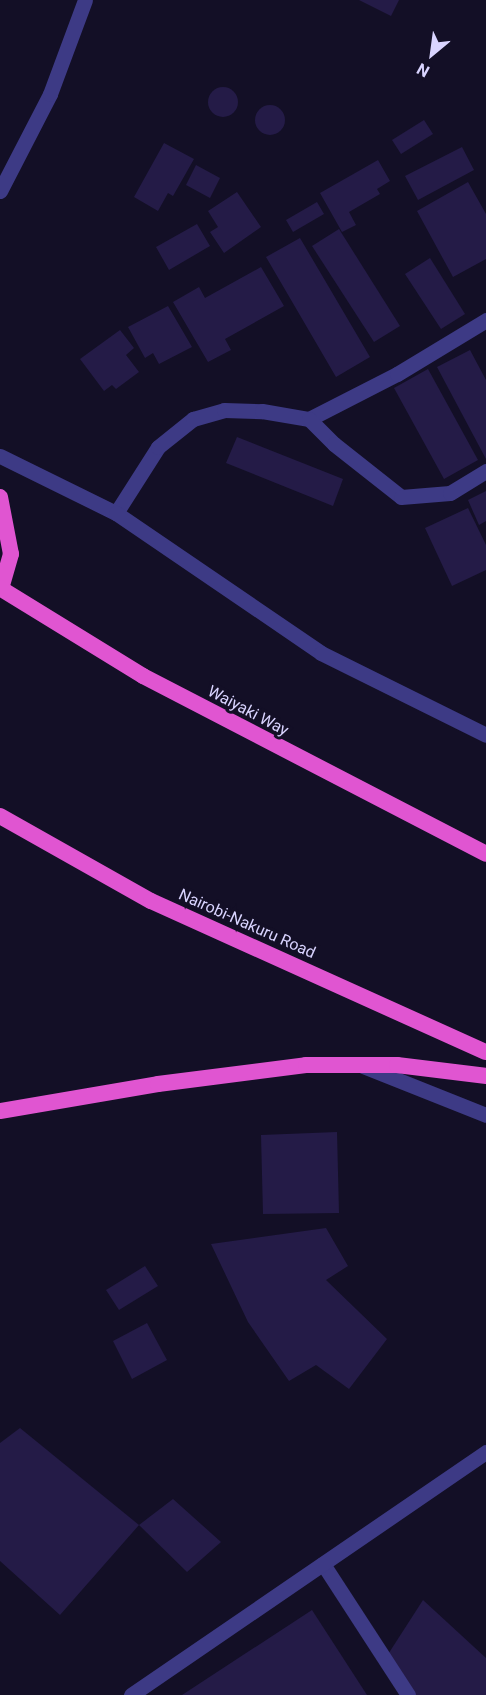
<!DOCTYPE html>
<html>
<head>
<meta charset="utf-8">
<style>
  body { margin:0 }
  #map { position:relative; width:486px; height:1695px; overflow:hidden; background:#130f26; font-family:Roboto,sans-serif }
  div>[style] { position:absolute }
  .building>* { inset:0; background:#241b47 }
  .round { border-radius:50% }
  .service>* { height:15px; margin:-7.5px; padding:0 7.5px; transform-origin:7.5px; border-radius:7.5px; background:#3d3a85 }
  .minor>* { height:15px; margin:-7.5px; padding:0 7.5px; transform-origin:7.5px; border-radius:7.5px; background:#3d3a85 }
  .trunk>* { height:16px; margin:-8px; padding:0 8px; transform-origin:8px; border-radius:8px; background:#e055d1 }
  span { translate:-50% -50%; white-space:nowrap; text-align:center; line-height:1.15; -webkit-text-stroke:6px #130f26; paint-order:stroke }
  .street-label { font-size:16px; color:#d9d4ff }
  .north { position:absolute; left:402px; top:24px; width:60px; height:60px; -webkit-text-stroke:4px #130f26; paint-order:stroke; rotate:209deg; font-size:16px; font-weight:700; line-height:24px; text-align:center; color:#d9d4ff }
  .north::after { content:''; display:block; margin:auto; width:21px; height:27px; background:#d9d4ff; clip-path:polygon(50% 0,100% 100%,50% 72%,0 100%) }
</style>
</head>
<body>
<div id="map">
  <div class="building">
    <i style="clip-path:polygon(359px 0,399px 0,391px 16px)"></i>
    <i class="round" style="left:208px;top:87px;width:30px;height:30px"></i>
    <i class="round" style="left:255px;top:105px;width:30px;height:30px"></i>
    <i style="clip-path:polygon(424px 120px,433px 134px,401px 154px,392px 140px)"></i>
    <i style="clip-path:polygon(164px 143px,194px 159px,173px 196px,168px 193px,158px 211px,134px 197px)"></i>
    <i style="clip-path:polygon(462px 147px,474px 170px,418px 200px,405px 176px)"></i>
    <i style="clip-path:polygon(378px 160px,390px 181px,377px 189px,380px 194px,349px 212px,356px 225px,342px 232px,320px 193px)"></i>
    <i style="clip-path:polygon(196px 165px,220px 178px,210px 198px,186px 185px)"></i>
    <i style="clip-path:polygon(468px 182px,486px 214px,486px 259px,453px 277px,417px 211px)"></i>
    <i style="clip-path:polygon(237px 192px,261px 227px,224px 253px,210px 232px,218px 227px,208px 211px)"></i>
    <i style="clip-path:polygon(317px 202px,324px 214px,293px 232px,286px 220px)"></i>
    <i style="clip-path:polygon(197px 224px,210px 246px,169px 270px,156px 247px)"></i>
    <i style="clip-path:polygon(339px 229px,400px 326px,374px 342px,312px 246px)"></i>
    <i style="clip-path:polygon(300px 238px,370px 357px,336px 377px,266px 257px)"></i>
    <i style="clip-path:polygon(430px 258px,465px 314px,441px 329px,405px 274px)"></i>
    <i style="clip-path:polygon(261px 267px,284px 306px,225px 339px,231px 350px,208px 362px,173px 302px,199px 287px,205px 298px)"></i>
    <i style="clip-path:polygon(168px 306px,192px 347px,159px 364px,153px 353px,145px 358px,128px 327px)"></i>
    <i style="clip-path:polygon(120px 330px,134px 348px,126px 355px,139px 372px,116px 389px,112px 385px,104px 391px,80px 359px)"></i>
    <i style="clip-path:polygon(470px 350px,486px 380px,486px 459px,437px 367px)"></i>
    <i style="clip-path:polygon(428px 369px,478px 460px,444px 479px,394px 388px)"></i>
    <i style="clip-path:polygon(237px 437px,343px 479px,333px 506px,226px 463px)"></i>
    <i style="clip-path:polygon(486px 491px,486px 521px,479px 525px,468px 500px)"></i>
    <i style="clip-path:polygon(468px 508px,486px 545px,486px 570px,452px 586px,425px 528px)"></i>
    <i style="clip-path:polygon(337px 1132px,339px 1213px,263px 1214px,261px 1135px)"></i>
    <i style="clip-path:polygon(326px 1228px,348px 1266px,326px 1280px,387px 1339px,349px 1389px,316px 1365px,289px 1381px,248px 1322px,211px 1244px)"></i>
    <i style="clip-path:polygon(145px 1266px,158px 1286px,119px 1310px,106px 1290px)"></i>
    <i style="clip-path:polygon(147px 1323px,167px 1360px,132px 1379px,113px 1341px)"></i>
    <i style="clip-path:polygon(20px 1428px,139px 1525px,60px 1615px,0 1561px,0 1443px)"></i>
    <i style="clip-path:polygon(173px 1499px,221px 1542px,187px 1572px,139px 1525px)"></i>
    <i style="clip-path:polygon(423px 1600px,486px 1658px,486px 1695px,408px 1695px,385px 1659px)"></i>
    <i style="clip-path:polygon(312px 1610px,367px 1695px,182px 1695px)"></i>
  </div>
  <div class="service">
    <i style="left:309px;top:419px;width:99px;rotate:-27.1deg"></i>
    <i style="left:397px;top:374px;width:104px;rotate:-31.2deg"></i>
    <i style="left:116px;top:513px;width:78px;rotate:-57.5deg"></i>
    <i style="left:158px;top:447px;width:45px;rotate:-38.7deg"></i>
    <i style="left:193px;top:419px;width:32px;rotate:-16deg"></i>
    <i style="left:224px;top:410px;width:38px;rotate:2deg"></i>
    <i style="left:262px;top:411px;width:48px;rotate:9.7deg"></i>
    <i style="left:309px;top:419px;width:35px;rotate:45deg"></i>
    <i style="left:334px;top:444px;width:85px;rotate:38.3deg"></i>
    <i style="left:401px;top:497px;width:49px;rotate:-4.7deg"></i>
    <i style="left:450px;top:493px;width:42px;rotate:-31.4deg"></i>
    <i style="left:363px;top:1066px;width:132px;rotate:21.7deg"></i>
  </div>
  <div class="minor">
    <i style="left:0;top:191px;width:109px;rotate:-62.7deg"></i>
    <i style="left:50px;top:94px;width:100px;rotate:-69.6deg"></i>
    <i style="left:0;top:456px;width:129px;rotate:26.2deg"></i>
    <i style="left:116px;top:513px;width:248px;rotate:34.3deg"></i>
    <i style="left:321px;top:653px;width:184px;rotate:26.4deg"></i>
    <i style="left:323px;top:1564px;width:156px;rotate:57deg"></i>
    <i style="left:131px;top:1695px;width:430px;rotate:-34.4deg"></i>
  </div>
  <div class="trunk">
    <i style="left:0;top:497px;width:58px;rotate:79.1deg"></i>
    <i style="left:11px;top:554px;width:35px;rotate:106deg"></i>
    <i style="left:0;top:588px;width:168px;rotate:31.6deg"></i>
    <i style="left:143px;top:676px;width:386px;rotate:27.4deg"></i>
    <i style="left:0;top:816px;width:173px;rotate:29.4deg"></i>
    <i style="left:151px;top:901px;width:367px;rotate:24.3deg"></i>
    <i style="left:0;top:1111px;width:160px;rotate:-9.7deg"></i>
    <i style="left:158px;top:1084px;width:149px;rotate:-7.3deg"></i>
    <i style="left:306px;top:1065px;width:91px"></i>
    <i style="left:397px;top:1065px;width:90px;rotate:7deg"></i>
  </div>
  <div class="street-label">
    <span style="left:248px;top:711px;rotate:28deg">Waiyaki Way</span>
    <span style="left:247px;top:924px;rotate:24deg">Nairobi-Nakuru Road</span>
  </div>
  <div class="north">N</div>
</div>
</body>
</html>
